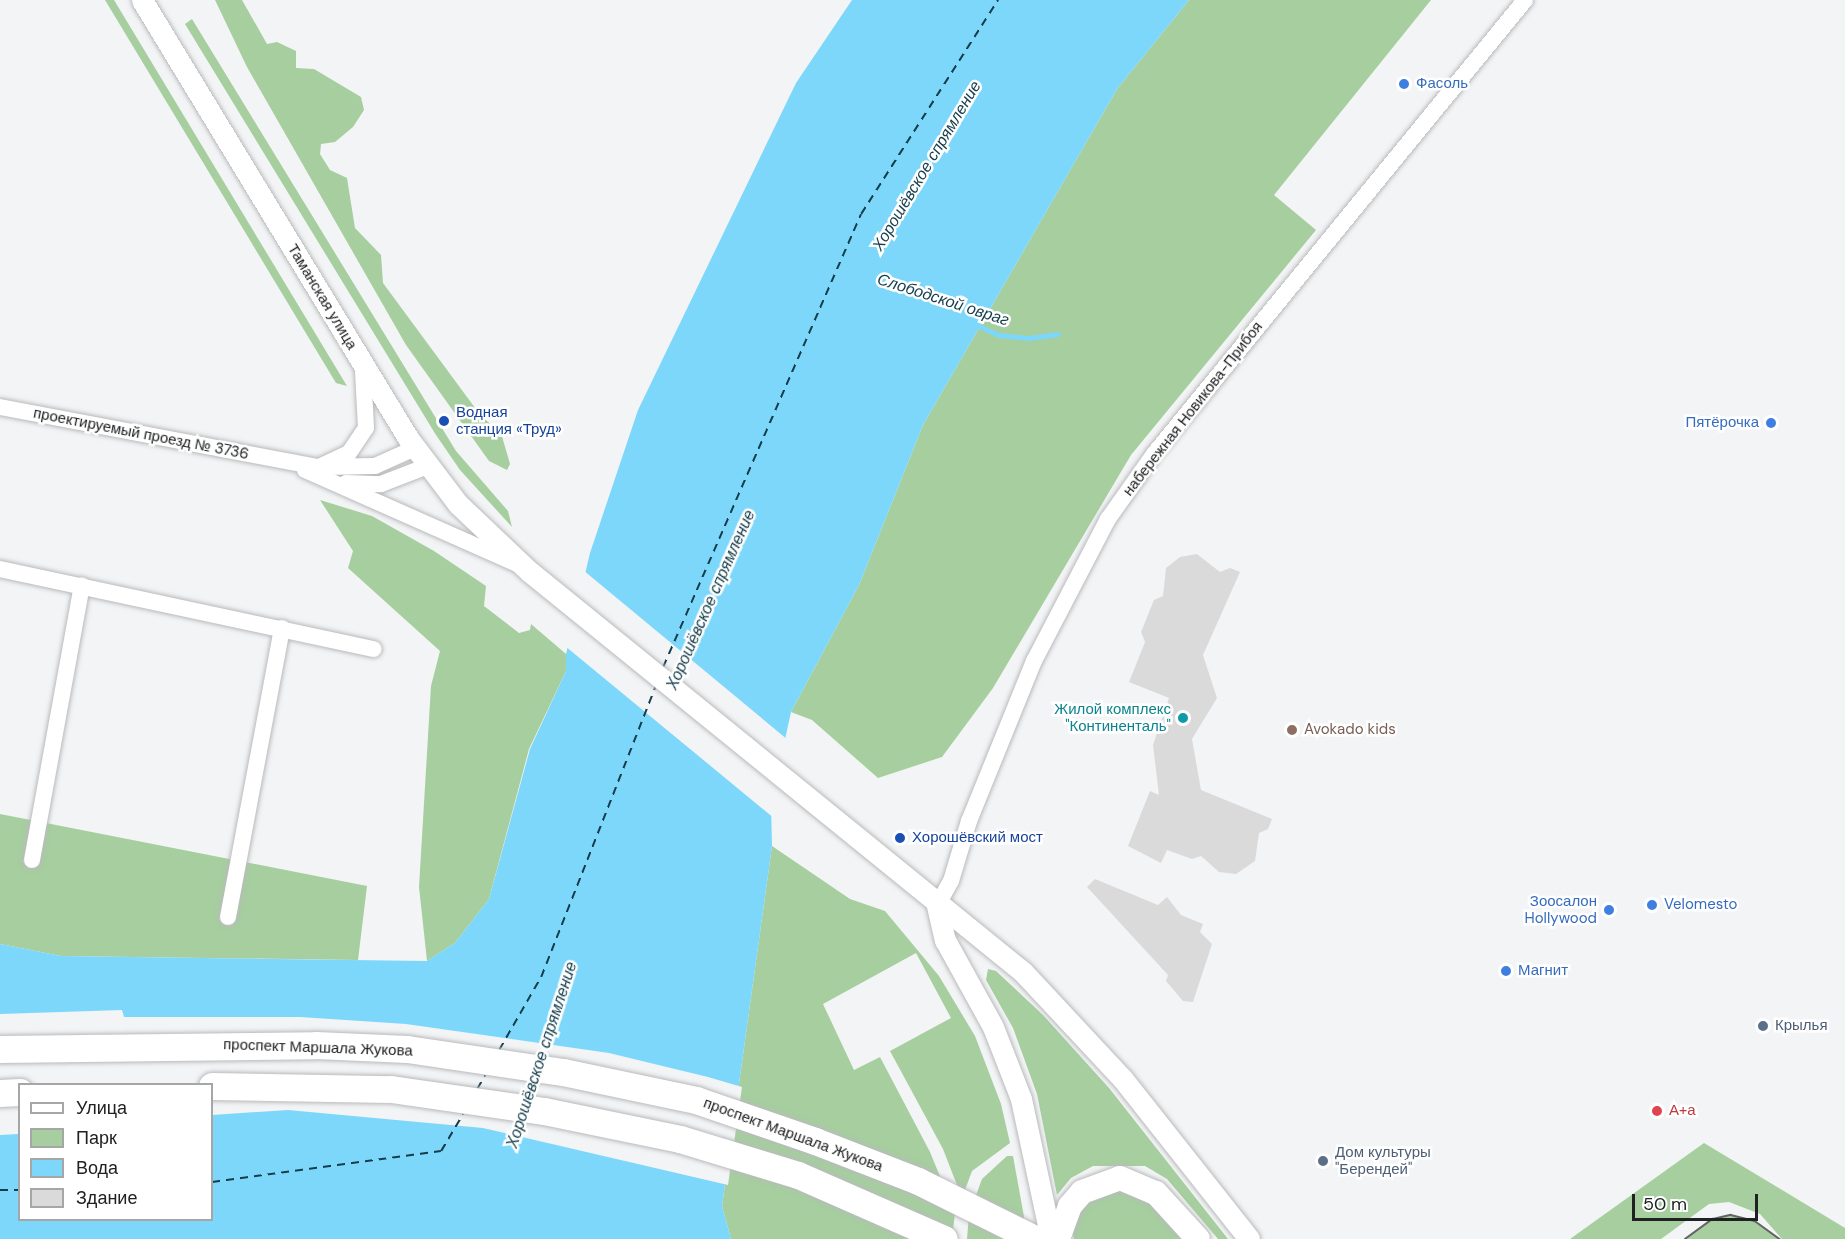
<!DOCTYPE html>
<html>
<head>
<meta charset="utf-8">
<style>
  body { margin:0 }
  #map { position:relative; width:1845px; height:1239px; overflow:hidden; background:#f3f4f6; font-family:"DM Sans",sans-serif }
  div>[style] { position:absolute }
  .green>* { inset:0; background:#a6ce9f }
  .water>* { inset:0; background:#7dd7fa }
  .pier>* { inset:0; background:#f3f4f6 }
  .stream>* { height:5px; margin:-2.5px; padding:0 2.5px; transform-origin:2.5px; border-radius:2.5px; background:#7dd7fa }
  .ferry>* { height:1.5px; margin-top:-0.75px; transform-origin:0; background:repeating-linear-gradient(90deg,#143d4b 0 8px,transparent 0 14px) }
  .building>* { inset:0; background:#dbdadb }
  .roads { filter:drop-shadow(0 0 2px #b9babc) drop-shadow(0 0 2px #b9babc) }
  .minor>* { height:16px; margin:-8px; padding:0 8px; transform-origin:8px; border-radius:8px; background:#fff }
  .tertiary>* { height:21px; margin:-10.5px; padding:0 10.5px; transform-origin:10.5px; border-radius:10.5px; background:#fff }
  .secondary>* { height:24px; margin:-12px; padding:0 12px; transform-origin:12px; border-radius:12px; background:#fff }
  .primary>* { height:27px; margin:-13.5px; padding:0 13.5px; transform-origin:13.5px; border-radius:13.5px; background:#fff }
  .tram>* { height:1.5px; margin:-0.75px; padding:0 0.75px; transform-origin:0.75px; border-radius:0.75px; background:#626364 }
  .dots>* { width:16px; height:16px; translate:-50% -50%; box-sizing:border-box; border:3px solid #fff; border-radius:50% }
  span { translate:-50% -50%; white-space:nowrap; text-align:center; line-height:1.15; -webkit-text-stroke:5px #fff; paint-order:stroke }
  .shop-label { font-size:15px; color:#366cbe }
  .left { translate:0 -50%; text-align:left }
  .right { translate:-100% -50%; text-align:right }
  .street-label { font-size:15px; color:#202122 }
  .transit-label { font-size:15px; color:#164399 }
  .culture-label { font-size:15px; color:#0d838f }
  .education-label { font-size:15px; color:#785e54 }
  .service-label { font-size:15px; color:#4e5e75 }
  .health-label { font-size:15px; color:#be3a42 }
  .water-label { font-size:16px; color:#143d4b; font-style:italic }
  .legend { position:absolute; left:18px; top:1083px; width:195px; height:138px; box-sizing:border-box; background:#fff; border:2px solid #a6a6a7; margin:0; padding:8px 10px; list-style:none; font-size:18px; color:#202122 }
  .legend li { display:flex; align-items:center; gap:12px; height:30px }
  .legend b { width:30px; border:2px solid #a6a6a7 }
  .scale { position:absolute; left:1632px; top:1194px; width:126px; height:27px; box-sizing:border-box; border:3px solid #202122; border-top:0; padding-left:8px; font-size:18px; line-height:21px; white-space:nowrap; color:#202122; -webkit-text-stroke:4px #fff; paint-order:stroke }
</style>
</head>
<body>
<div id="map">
  <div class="green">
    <i style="clip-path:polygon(105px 0,114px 0,347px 386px,336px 383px)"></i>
    <i style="clip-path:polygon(215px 0,242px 0,267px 44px,277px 42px,296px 51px,296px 68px,314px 69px,361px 97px,364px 110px,353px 127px,335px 142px,321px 144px,320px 154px,330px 170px,347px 178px,355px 228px,381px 255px,383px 283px,481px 416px,501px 433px,510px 464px,507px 470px,489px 461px,406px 345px,247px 67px)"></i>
    <i style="clip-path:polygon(1189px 0,1431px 0,1274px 195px,1316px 230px,1131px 455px,993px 688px,942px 757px,878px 778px,812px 720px,791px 712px,859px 585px,923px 425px,1117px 89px)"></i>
    <i style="clip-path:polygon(192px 19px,456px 451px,508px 511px,512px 527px,460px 470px,436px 435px,185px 24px)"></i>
    <i style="clip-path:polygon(320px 500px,372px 516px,434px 551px,486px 586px,484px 606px,519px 633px,530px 630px,531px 624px,566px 654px,566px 671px,529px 749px,489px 899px,455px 943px,427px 961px,419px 887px,431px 686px,440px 651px,348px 568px,353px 551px)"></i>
    <i style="clip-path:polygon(0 814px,367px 886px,358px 960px,61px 956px,0 944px)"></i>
    <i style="clip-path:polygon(772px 846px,850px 899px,885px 911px,939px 976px,975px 1036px,1001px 1104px,1010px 1143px,972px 1171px,962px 1198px,943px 1149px,890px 1051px,951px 1018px,916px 953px,823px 1004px,854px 1070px,880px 1057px,930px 1152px,955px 1213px,952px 1239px,731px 1239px,722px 1206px)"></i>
    <i style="clip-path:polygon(988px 969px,996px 971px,1043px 1015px,1109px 1088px,1228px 1239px,1218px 1239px,1167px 1179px,1145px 1166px,1093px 1166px,1071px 1178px,1057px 1195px,1037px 1094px,1013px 1028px,986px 980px)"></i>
    <i style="clip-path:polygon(1704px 1143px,1845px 1228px,1845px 1239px,1782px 1239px,1760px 1214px,1729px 1202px,1709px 1204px,1661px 1239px,1570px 1239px)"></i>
    <i style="clip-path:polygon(1007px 1156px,1013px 1156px,1028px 1239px,967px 1239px,969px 1214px,982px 1179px)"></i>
    <i style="clip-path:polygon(1118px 1187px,1150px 1199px,1184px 1239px,1074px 1239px,1072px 1230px,1088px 1197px)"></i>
    <i style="clip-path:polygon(1731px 1215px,1755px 1221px,1780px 1239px,1685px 1239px,1713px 1219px)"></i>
  </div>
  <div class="water">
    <i style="clip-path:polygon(evenodd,852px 0,1189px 0,1117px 89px,923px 425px,859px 585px,791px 712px,771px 804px,772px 846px,722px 1206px,731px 1239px,0 1239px,0 944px,61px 956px,427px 961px,455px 943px,489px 899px,530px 749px,566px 671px,566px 654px,590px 553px,638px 410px,796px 83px,852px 0,20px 1084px,212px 1084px,212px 1220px,20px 1220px,20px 1084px)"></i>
  </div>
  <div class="pier">
    <i style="clip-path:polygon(583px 570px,788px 740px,775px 819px,565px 646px)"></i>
    <i style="clip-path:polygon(122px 1010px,124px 1017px,300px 1017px,406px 1024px,609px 1053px,708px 1077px,742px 1087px,728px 1185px,483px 1128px,288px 1110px,212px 1115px,212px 1084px,20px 1084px,19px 1134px,0 1135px,0 1014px)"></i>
  </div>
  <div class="stream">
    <i style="left:975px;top:324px;width:26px;rotate:25deg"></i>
    <i style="left:999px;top:335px;width:30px;rotate:6deg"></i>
    <i style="left:1029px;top:338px;width:29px;rotate:-8deg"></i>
  </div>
  <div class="ferry">
    <i style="left:663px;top:667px;width:494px;rotate:-66.4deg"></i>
    <i style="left:861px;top:214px;width:254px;rotate:-57.4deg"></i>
    <i style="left:499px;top:1050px;width:84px;rotate:-60.1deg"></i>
    <i style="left:541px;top:977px;width:314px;rotate:-68.5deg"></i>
    <i style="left:477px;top:1089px;width:16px;rotate:-60deg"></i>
    <i style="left:212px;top:1182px;width:231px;rotate:-7.7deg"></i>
    <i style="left:441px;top:1151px;width:43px;rotate:-59.3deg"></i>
    <i style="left:0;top:1190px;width:20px"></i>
  </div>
  <div class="building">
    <i style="clip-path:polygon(1197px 554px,1220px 572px,1230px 568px,1240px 572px,1203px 655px,1217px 698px,1192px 739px,1201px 790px,1272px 819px,1268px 829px,1259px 833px,1255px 861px,1236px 874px,1219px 872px,1201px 856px,1192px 859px,1167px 850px,1161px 863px,1128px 846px,1150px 791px,1159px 795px,1153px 745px,1169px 698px,1129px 682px,1145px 642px,1141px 632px,1154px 600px,1163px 596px,1166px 568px,1180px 557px)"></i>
    <i style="clip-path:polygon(1095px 879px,1158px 905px,1167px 897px,1181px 915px,1203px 924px,1200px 932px,1212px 944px,1193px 1002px,1183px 1001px,1166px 981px,1168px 975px,1087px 887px)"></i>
  </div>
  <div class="roads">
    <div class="minor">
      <i style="left:0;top:407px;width:325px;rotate:10.7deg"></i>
      <i style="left:319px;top:467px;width:33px;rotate:-25deg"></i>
      <i style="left:349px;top:453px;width:30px;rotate:-56deg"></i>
      <i style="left:366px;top:428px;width:57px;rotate:-93deg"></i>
      <i style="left:322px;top:467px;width:53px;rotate:-1.1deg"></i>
      <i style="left:375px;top:466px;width:44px;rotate:-24.2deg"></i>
      <i style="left:305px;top:470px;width:232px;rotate:23.9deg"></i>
      <i style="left:346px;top:483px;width:35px;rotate:2deg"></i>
      <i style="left:381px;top:484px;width:50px;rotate:-21deg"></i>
      <i style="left:0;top:569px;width:382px;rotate:12.1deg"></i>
      <i style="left:32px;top:860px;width:279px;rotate:-79.7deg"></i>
      <i style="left:937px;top:906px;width:29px;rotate:-61deg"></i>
      <i style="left:951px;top:881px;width:63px;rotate:-73.3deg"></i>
      <i style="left:969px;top:821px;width:173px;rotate:-67.9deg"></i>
      <i style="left:1034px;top:661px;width:160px;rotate:-62.5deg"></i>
      <i style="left:1108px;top:519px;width:80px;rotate:-54.7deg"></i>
      <i style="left:1154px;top:454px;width:586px;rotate:-50.74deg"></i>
      <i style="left:228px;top:917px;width:294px;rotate:-79.4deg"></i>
    </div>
    <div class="tertiary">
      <i style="left:142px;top:0;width:512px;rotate:58.73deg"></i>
      <i style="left:408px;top:438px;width:83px;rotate:52.9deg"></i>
      <i style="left:458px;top:504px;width:99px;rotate:43.4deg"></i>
      <i style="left:530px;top:572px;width:635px;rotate:39.05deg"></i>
      <i style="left:1023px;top:972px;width:145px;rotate:47deg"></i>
      <i style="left:1122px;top:1078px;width:205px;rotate:51.7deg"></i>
      <i style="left:937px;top:906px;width:35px;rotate:77deg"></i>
      <i style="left:945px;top:940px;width:99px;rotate:61.1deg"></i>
      <i style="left:993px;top:1027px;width:77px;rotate:68.7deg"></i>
      <i style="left:1021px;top:1099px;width:143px;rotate:77.9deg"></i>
    </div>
    <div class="secondary">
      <i style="left:1058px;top:1239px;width:35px;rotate:-70deg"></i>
      <i style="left:1070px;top:1206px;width:18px;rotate:-49deg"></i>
      <i style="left:1082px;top:1192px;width:40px;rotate:-20.2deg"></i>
      <i style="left:1120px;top:1178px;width:39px;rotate:23deg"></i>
      <i style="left:1156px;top:1193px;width:62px;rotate:47.6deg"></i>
    </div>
    <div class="primary">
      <i style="left:0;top:1049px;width:316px;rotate:-0.7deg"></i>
      <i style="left:316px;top:1045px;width:91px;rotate:2.5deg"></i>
      <i style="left:407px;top:1049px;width:158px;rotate:8.4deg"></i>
      <i style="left:563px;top:1072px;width:136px;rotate:11.9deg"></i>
      <i style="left:696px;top:1100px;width:126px;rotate:19deg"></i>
      <i style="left:815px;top:1141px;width:110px;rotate:21.2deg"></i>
      <i style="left:918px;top:1181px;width:131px;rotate:26.4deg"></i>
      <i style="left:212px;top:1086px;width:179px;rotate:1deg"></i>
      <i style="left:391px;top:1089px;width:155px;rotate:8.2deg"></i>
      <i style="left:544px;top:1111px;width:139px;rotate:11.6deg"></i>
      <i style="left:680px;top:1139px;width:123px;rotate:17deg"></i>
      <i style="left:798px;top:1175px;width:159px;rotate:23.7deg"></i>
      <i style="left:0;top:1093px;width:20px;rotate:-3deg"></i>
    </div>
  </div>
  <div class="tram">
    <i style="left:1685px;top:1239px;width:34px;rotate:-36deg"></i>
    <i style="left:1713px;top:1219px;width:18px;rotate:-13deg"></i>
    <i style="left:1731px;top:1215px;width:25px;rotate:14deg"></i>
    <i style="left:1755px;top:1221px;width:31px;rotate:36deg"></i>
  </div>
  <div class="dots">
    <i style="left:1404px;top:84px;background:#3f7fe0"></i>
    <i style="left:444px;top:421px;background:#1a4fb4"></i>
    <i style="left:1771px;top:423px;background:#3f7fe0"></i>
    <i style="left:1183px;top:718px;background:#0f9aa8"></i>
    <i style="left:1292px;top:730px;background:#8d6e63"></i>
    <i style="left:900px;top:838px;background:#1a4fb4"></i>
    <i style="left:1652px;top:905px;background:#3f7fe0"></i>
    <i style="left:1609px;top:910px;background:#3f7fe0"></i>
    <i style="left:1506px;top:971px;background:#3f7fe0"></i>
    <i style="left:1763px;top:1026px;background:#5c6f8a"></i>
    <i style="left:1657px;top:1111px;background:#e0444e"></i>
    <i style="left:1323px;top:1161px;background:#5c6f8a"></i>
  </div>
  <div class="shop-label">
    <span class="left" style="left:1416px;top:84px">Фасоль</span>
    <span class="right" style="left:1759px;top:423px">Пятёрочка</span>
    <span class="right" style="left:1597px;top:910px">Зоосалон<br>Hollywood</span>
    <span class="left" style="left:1664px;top:905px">Velomesto</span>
    <span class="left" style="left:1518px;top:971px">Магнит</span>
  </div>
  <div class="street-label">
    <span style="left:322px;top:297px;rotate:59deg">Таманская улица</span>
    <span style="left:1193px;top:409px;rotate:-52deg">набережная Новикова-Прибоя</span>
    <span style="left:141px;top:434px;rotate:11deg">проектируемый проезд № 3736</span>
    <span style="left:318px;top:1048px;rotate:2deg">проспект Маршала Жукова</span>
    <span style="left:793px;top:1135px;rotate:20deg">проспект Маршала Жукова</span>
  </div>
  <div class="transit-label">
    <span class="left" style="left:456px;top:421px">Водная<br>станция «Труд»</span>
    <span class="left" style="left:912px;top:838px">Хорошёвский мост</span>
  </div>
  <div class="culture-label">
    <span class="right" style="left:1171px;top:718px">Жилой комплекс<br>"Континенталь"</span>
  </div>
  <div class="education-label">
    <span class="left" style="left:1304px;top:730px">Avokado kids</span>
  </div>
  <div class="service-label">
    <span class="left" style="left:1775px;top:1026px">Крылья</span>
    <span class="left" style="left:1335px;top:1161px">Дом культуры<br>"Берендей"</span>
  </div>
  <div class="health-label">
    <span class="left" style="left:1669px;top:1111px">А+а</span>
  </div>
  <div class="water-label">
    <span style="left:927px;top:166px;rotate:-59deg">Хорошёвское спрямление</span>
    <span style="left:943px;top:300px;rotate:18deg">Слободской овраг</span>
    <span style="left:711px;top:600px;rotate:-66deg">Хорошёвское спрямление</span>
    <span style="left:542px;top:1055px;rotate:-72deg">Хорошёвское спрямление</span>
  </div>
  <ul class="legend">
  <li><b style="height:8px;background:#fff"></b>Улица</li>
  <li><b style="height:16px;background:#a6ce9f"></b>Парк</li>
  <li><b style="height:16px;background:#7dd7fa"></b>Вода</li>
  <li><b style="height:16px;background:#dbdadb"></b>Здание</li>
  </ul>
  <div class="scale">50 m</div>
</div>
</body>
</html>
